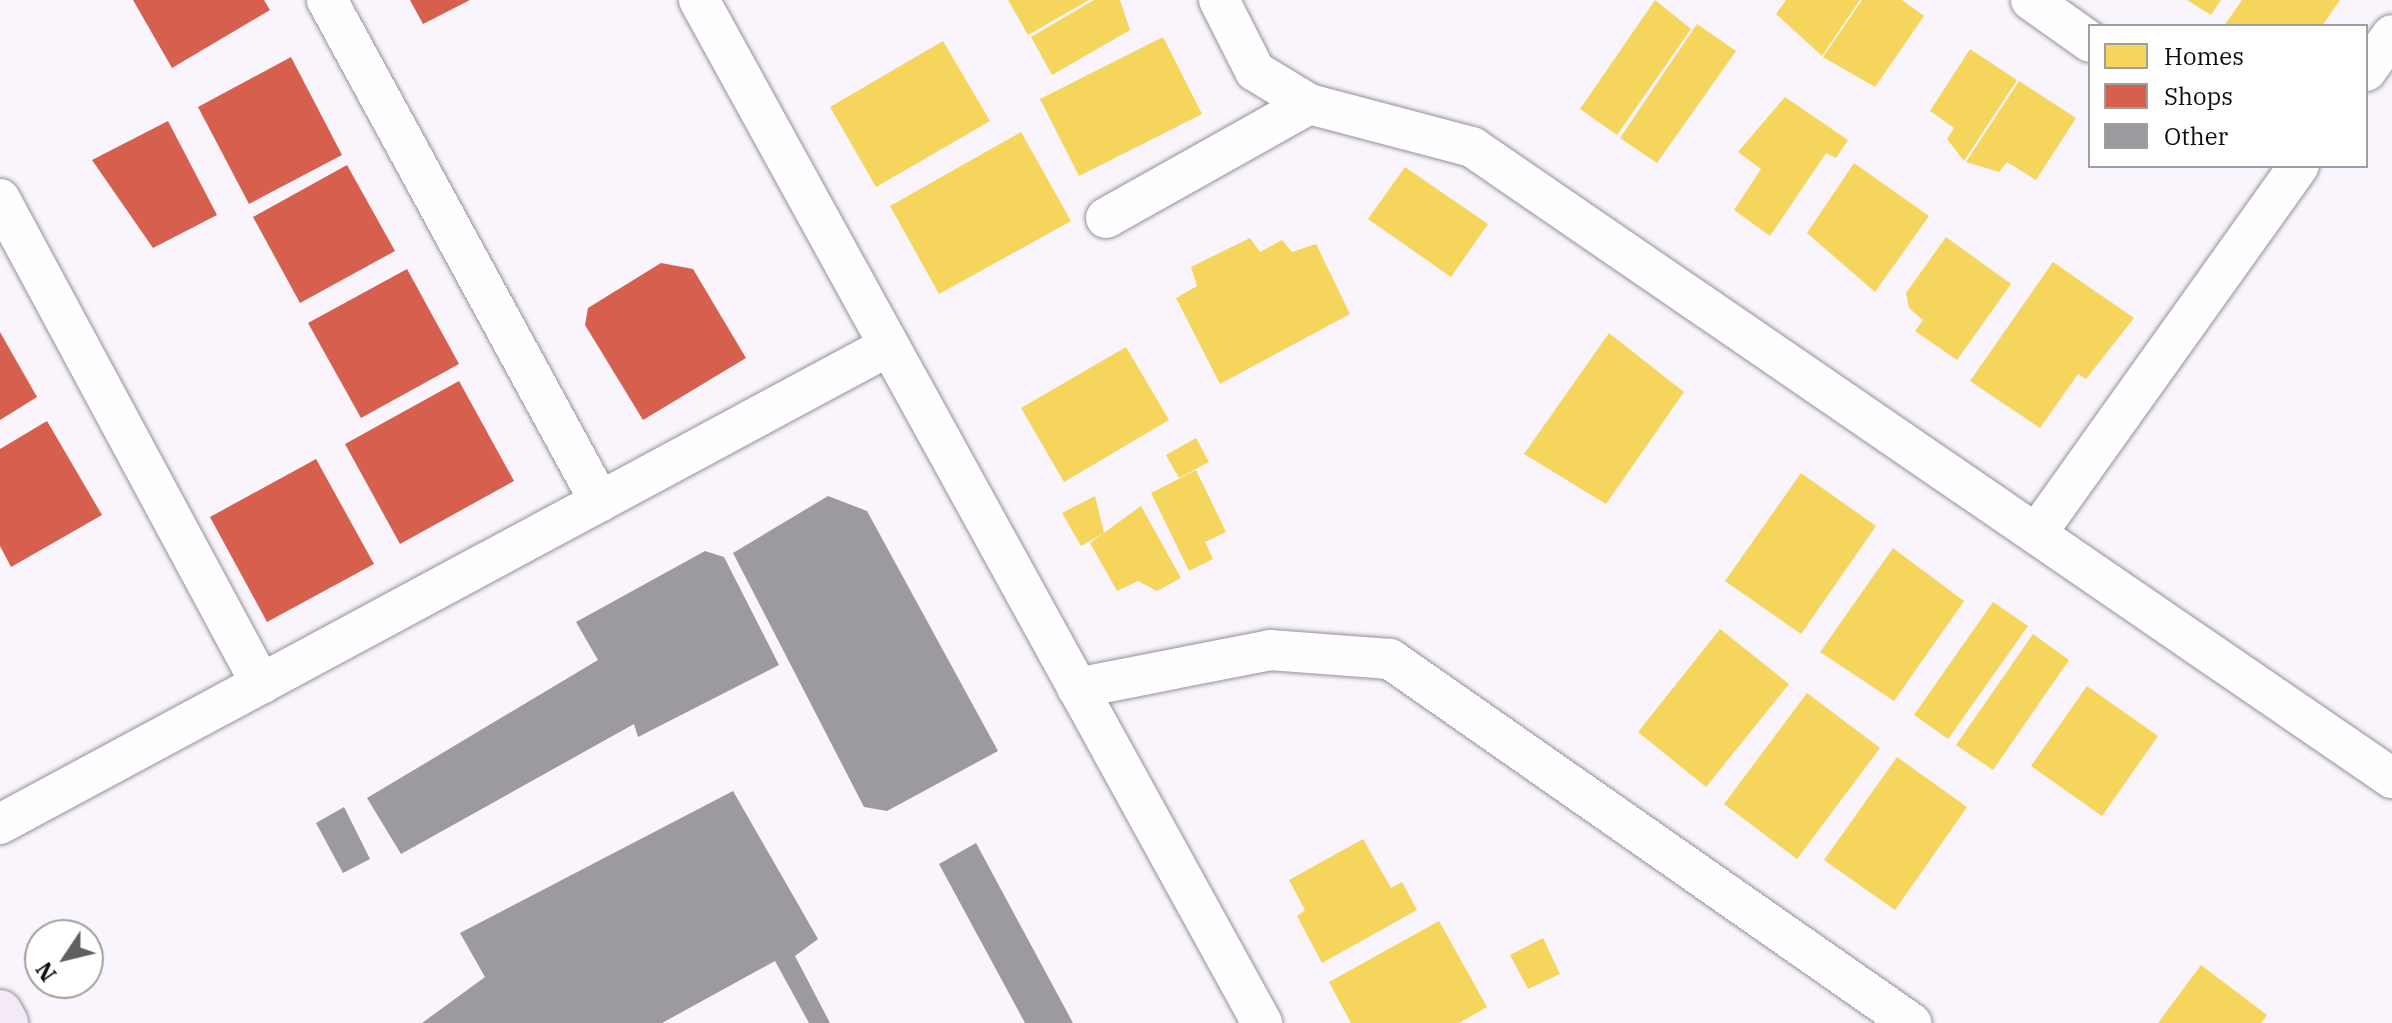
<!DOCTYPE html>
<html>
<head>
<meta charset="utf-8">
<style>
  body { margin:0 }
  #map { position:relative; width:2392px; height:1023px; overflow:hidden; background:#faf4fc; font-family:"IBM Plex Serif",serif }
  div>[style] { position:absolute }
  .homes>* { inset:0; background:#f6d55c }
  .shops>* { inset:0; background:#d6604d }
  .building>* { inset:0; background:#9c999f }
  .roads { filter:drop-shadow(0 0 2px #949295) drop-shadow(0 0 2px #949295) }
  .street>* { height:40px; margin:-20px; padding:0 20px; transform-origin:20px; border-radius:20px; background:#fefdff }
  .secondary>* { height:44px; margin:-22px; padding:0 22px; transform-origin:22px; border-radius:22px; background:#f3eaf5 }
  span { translate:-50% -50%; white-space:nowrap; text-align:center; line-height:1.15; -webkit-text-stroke:8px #fff; paint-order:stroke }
  .legend { position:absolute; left:2088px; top:24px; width:280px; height:144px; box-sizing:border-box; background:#fff; border:2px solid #9f9f9f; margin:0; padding:10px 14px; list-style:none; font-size:24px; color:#0e0e0e }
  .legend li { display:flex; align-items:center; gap:16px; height:40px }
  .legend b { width:40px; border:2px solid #9f9f9f }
  .north { position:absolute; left:24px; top:919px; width:80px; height:80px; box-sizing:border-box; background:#fff; border:2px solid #9f9f9f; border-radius:50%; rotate:235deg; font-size:22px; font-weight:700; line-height:32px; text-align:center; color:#0e0e0e }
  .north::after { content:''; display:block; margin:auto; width:28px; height:36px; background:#615e61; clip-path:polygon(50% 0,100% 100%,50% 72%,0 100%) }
</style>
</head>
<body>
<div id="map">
  <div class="homes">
    <i style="clip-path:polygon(1008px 0,1089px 0,1028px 35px)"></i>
    <i style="clip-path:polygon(1094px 0,1120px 0,1130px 30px,1052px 75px,1031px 37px)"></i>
    <i style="clip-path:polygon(1655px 0,1691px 29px,1617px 135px,1580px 109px)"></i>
    <i style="clip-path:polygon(1786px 0,1860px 0,1822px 56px,1776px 14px)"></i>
    <i style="clip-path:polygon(1862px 0,1902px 0,1924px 16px,1875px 87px,1823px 57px)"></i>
    <i style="clip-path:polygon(2187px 0,2221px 0,2211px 15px)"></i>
    <i style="clip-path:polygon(2242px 0,2340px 0,2322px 26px,2224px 26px)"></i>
    <i style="clip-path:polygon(1697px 24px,1736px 51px,1657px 163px,1620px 138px)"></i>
    <i style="clip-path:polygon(1163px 37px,1202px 114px,1079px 176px,1040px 99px)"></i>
    <i style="clip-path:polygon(943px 41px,990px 121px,876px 187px,830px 107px)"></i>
    <i style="clip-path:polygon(1970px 49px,2017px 80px,1964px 161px,1947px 139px,1954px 128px,1930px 111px)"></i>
    <i style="clip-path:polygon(2019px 81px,2076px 118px,2036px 180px,2007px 162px,1999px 172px,1966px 162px)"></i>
    <i style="clip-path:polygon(1785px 97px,1848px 140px,1836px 158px,1826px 153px,1770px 236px,1734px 210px,1761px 169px,1738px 152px)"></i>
    <i style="clip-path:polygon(1021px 132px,1071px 221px,939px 294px,890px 206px)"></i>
    <i style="clip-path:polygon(1854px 163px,1929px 216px,1875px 292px,1807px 233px)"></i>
    <i style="clip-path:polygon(1405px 167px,1488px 224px,1451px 277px,1368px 219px)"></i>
    <i style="clip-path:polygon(1946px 237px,2011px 284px,1957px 360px,1915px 331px,1923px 320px,1909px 308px,1906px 293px)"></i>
    <i style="clip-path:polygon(1250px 238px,1260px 252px,1282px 240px,1292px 252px,1316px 244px,1350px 314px,1220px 384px,1176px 298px,1197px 286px,1191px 267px)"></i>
    <i style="clip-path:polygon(2053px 262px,2134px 318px,2086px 379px,2078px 374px,2040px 428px,1970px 381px)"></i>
    <i style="clip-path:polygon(1609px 333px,1684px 392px,1606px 504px,1524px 454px)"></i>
    <i style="clip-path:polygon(1126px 347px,1169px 420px,1064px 482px,1021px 408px)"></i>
    <i style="clip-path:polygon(1196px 438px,1209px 462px,1179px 478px,1166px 455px)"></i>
    <i style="clip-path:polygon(1196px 470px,1226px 532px,1205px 542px,1213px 559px,1189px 571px,1151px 493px)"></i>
    <i style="clip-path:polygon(1801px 473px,1876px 526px,1801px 634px,1725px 581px)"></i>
    <i style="clip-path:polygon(1095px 496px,1104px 533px,1081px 546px,1062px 513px)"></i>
    <i style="clip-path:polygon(1141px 506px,1181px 578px,1157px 591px,1138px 581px,1117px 591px,1090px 543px)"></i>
    <i style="clip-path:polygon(1893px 548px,1964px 601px,1894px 701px,1820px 652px)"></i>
    <i style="clip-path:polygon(1993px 602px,2028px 626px,1948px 739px,1914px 715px)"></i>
    <i style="clip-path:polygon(1720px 629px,1789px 684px,1706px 787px,1638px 732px)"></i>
    <i style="clip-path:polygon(2033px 634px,2069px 660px,1993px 770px,1956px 745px)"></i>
    <i style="clip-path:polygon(2087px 686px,2158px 736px,2102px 816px,2031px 766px)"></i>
    <i style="clip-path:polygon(1807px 693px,1880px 748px,1797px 859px,1724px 804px)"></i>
    <i style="clip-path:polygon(1897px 757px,1967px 807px,1895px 910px,1824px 860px)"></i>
    <i style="clip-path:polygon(1363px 839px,1391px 888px,1402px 882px,1417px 910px,1322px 963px,1297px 916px,1305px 910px,1289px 880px)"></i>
    <i style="clip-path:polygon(1439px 921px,1487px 1007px,1459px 1023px,1351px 1023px,1329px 982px)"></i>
    <i style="clip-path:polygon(1543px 938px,1560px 974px,1528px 989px,1510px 955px)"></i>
    <i style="clip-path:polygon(2201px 965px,2267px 1015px,2261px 1023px,2158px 1023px)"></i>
  </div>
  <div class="shops">
    <i style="clip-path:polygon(133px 0,264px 0,270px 10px,172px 68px)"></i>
    <i style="clip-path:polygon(410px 0,470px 0,423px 24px)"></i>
    <i style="clip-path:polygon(291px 57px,342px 155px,249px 204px,198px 107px)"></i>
    <i style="clip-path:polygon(168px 121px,217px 215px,153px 248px,92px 160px)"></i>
    <i style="clip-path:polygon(347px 165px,395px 251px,300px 303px,253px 217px)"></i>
    <i style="clip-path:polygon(661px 263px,693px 269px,746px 358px,643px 420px,585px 325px,588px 308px)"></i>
    <i style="clip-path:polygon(407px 269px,459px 364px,361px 418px,308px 323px)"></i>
    <i style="clip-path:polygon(0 332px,37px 397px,0 420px)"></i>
    <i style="clip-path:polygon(459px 381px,514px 481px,400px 544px,345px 444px)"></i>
    <i style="clip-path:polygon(47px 421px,102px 515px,11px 567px,0 546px,0 449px)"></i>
    <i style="clip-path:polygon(316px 459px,374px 564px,267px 622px,210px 517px)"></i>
  </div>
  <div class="building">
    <i style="clip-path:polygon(828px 496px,867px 511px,998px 751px,887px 811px,864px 807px,733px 553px)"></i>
    <i style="clip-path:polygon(705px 551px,724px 557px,779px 665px,638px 737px,634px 724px,401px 854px,367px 798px,598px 660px,576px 622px)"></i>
    <i style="clip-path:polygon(733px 791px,818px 939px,795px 956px,830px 1023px,809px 1023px,775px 961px,662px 1023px,422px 1023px,485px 977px,460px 933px)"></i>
    <i style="clip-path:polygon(344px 807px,370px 859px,343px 873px,316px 823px)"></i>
    <i style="clip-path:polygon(976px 843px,1073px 1023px,1025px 1023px,939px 864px)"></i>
  </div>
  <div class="roads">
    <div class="street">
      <i style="left:327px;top:0;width:571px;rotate:61.46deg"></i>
      <i style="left:699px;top:0;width:1168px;rotate:61.17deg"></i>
      <i style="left:1219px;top:0;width:80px;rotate:63.1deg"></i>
      <i style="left:1255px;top:71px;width:63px;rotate:31.4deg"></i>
      <i style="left:2031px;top:0;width:72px;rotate:35.4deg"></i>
      <i style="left:2366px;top:71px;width:44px;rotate:-54.2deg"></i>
      <i style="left:0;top:199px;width:551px;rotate:61.71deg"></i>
      <i style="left:1106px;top:218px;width:233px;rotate:-29.3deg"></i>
      <i style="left:1309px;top:104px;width:169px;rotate:14.8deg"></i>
      <i style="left:1472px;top:147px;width:1116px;rotate:34.45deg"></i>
      <i style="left:2039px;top:530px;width:447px;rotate:-54.5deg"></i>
      <i style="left:1077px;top:688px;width:197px;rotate:-11.1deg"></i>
      <i style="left:1270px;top:650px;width:120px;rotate:4.3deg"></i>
      <i style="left:1390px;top:659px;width:636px;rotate:34.94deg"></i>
      <i style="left:0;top:824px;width:1009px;rotate:-28.27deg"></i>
    </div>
    <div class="secondary">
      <i style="left:0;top:1012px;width:13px;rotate:61deg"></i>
    </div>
  </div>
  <ul class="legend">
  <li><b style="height:22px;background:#f6d55c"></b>Homes</li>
  <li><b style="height:22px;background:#d6604d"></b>Shops</li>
  <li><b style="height:22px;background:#9c999f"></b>Other</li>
  </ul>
  <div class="north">N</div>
</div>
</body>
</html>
